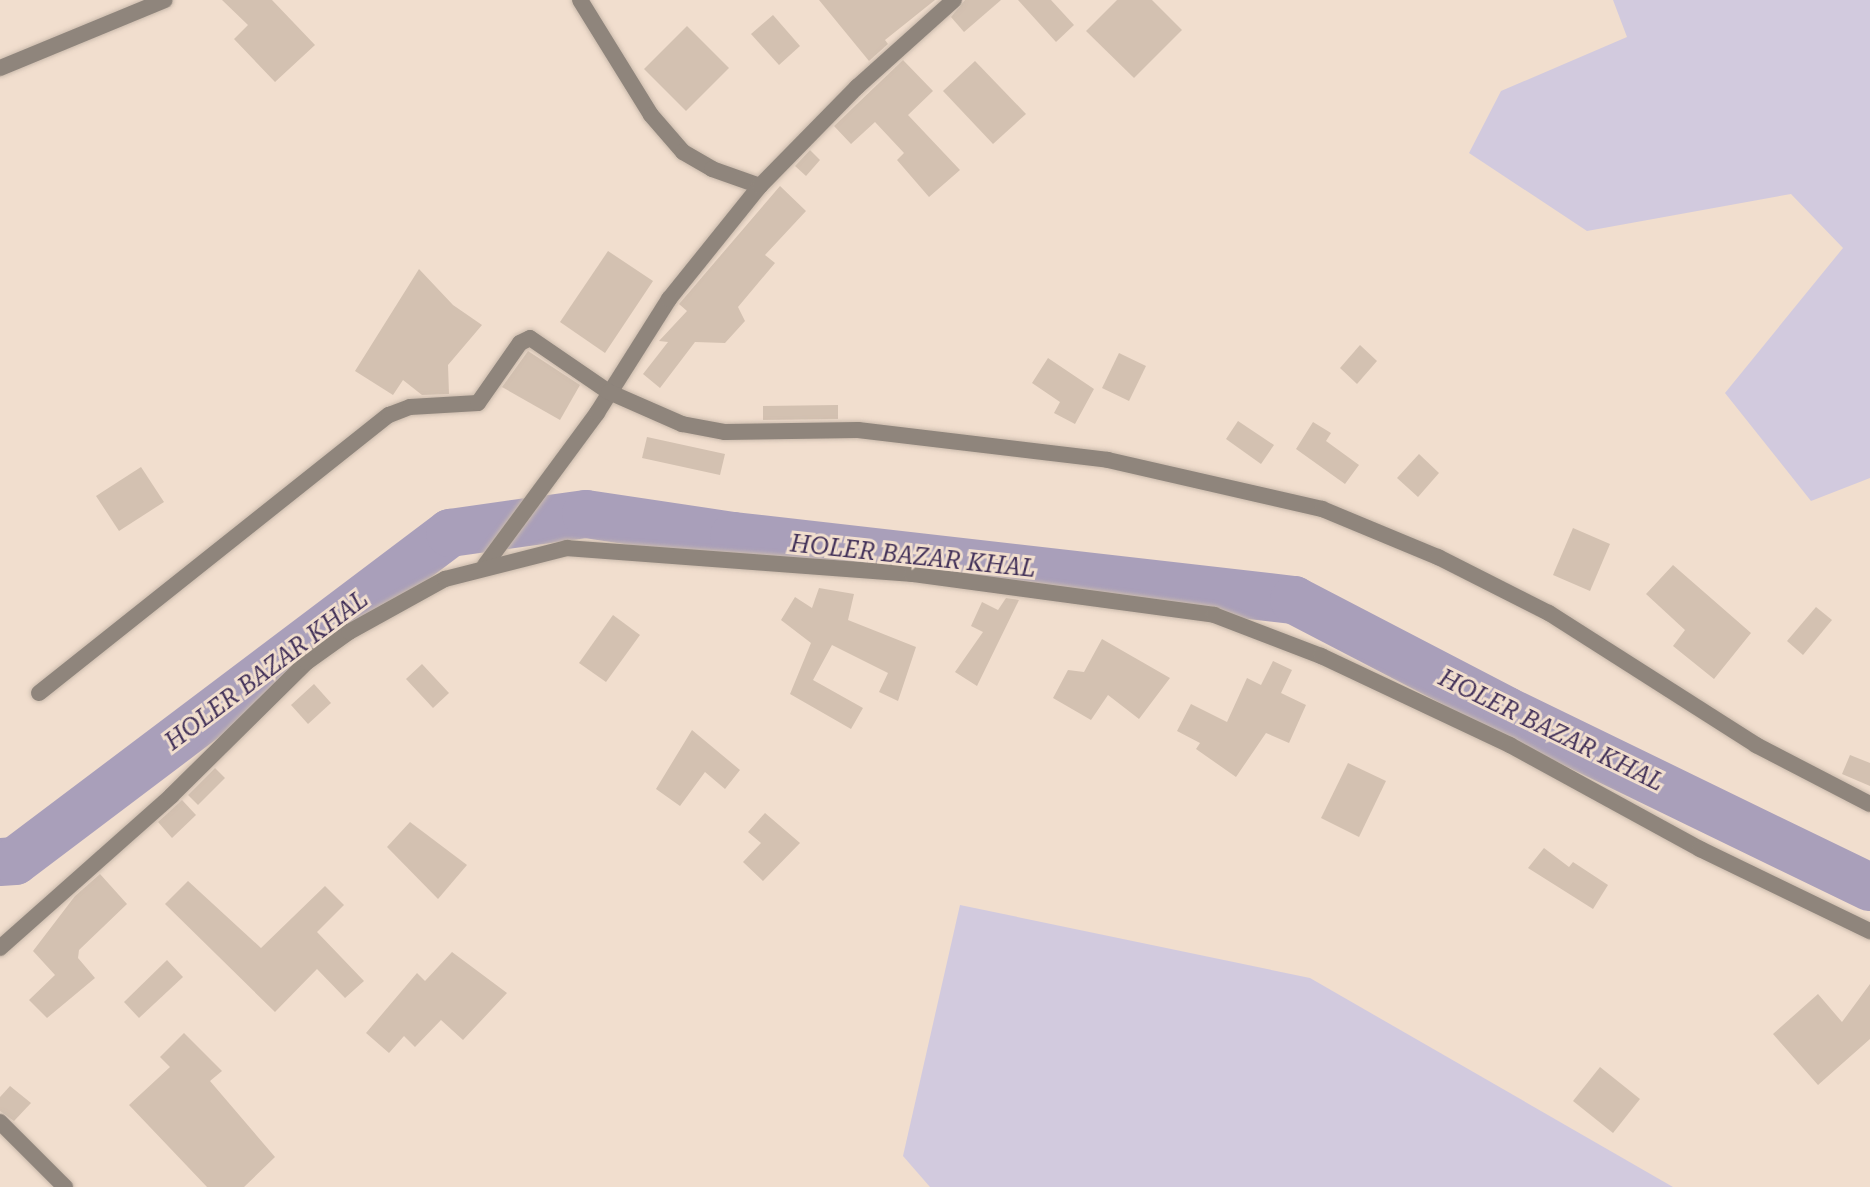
<!DOCTYPE html>
<html>
<head>
<meta charset="utf-8">
<style>
  body { margin:0 }
  #map { position:relative; width:1870px; height:1187px; overflow:hidden; background:#f1dece; font-family:"Roboto Serif",serif }
  div>[style] { position:absolute }
  .green>* { inset:0; background:#d2cade }
  .river>* { height:48px; margin:-24px; padding:0 24px; transform-origin:24px; border-radius:24px; background:#a99fba }
  .building>* { inset:0; background:#d3c1b1 }
  .roads { filter:drop-shadow(0 0 2px #cabaac) drop-shadow(0 0 2px #cabaac) }
  .minor>* { height:16px; margin:-8px; padding:0 8px; transform-origin:8px; border-radius:8px; background:#8f857c }
  span { translate:-50% -50%; white-space:nowrap; text-align:center; line-height:1.15; -webkit-text-stroke:6px #f1dece; paint-order:stroke }
  .water-label { font-size:24px; color:#402f57; font-style:italic }
</style>
</head>
<body>
<div id="map">
  <div class="green">
    <i style="clip-path:polygon(1613px 0,1870px 0,1870px 478px,1811px 501px,1725px 393px,1843px 248px,1791px 194px,1587px 231px,1469px 153px,1501px 91px,1627px 37px)"></i>
    <i style="clip-path:polygon(960px 905px,1310px 978px,1673px 1187px,930px 1187px,903px 1156px)"></i>
  </div>
  <div class="river">
    <i style="left:0;top:862px;width:15px;rotate:-4deg"></i>
    <i style="left:15px;top:861px;width:545px;rotate:-37.02deg"></i>
    <i style="left:450px;top:533px;width:137px;rotate:-8deg"></i>
    <i style="left:586px;top:514px;width:150px;rotate:8.5deg"></i>
    <i style="left:734px;top:536px;width:564px;rotate:6.52deg"></i>
    <i style="left:1294px;top:600px;width:240px;rotate:27.5deg"></i>
    <i style="left:1507px;top:711px;width:403px;rotate:25.9deg"></i>
  </div>
  <div class="building">
    <i style="clip-path:polygon(222px 0,272px 0,315px 45px,275px 82px,234px 39px,248px 25px)"></i>
    <i style="clip-path:polygon(819px 0,935px 0,885px 40px,888px 44px,869px 61px)"></i>
    <i style="clip-path:polygon(965px 0,1001px 0,964px 32px,951px 17px)"></i>
    <i style="clip-path:polygon(1018px 0,1051px 0,1074px 25px,1056px 42px)"></i>
    <i style="clip-path:polygon(1117px 0,1152px 0,1182px 30px,1134px 78px,1086px 31px)"></i>
    <i style="clip-path:polygon(773px 15px,800px 46px,779px 65px,751px 34px)"></i>
    <i style="clip-path:polygon(687px 26px,729px 68px,686px 111px,644px 69px)"></i>
    <i style="clip-path:polygon(903px 60px,933px 91px,908px 115px,960px 170px,929px 197px,897px 160px,904px 153px,875px 122px,851px 144px,834px 126px)"></i>
    <i style="clip-path:polygon(975px 61px,1026px 114px,993px 144px,943px 91px)"></i>
    <i style="clip-path:polygon(810px 150px,820px 160px,806px 176px,795px 166px)"></i>
    <i style="clip-path:polygon(780px 186px,806px 211px,765px 255px,775px 263px,738px 307px,745px 321px,725px 343px,695px 342px,660px 388px,643px 374px,668px 342px,659px 341px,687px 311px,679px 304px)"></i>
    <i style="clip-path:polygon(608px 251px,653px 281px,605px 353px,560px 322px)"></i>
    <i style="clip-path:polygon(419px 269px,453px 305px,482px 325px,448px 365px,449px 394px,422px 395px,403px 380px,393px 395px,355px 371px)"></i>
    <i style="clip-path:polygon(1360px 345px,1377px 361px,1357px 384px,1340px 368px)"></i>
    <i style="clip-path:polygon(528px 351px,580px 385px,560px 420px,502px 387px)"></i>
    <i style="clip-path:polygon(1119px 353px,1146px 366px,1129px 401px,1102px 388px)"></i>
    <i style="clip-path:polygon(1048px 358px,1094px 389px,1075px 424px,1054px 413px,1060px 402px,1032px 383px)"></i>
    <i style="clip-path:polygon(838px 405px,838px 419px,763px 420px,763px 406px)"></i>
    <i style="clip-path:polygon(1238px 421px,1274px 445px,1261px 464px,1226px 439px)"></i>
    <i style="clip-path:polygon(1313px 422px,1331px 433px,1326px 441px,1359px 465px,1345px 484px,1296px 449px)"></i>
    <i style="clip-path:polygon(647px 437px,725px 454px,720px 475px,642px 458px)"></i>
    <i style="clip-path:polygon(1419px 454px,1439px 473px,1418px 497px,1397px 478px)"></i>
    <i style="clip-path:polygon(141px 467px,164px 502px,119px 531px,96px 496px)"></i>
    <i style="clip-path:polygon(1573px 528px,1610px 544px,1590px 591px,1553px 575px)"></i>
    <i style="clip-path:polygon(1673px 565px,1751px 633px,1714px 679px,1673px 646px,1685px 630px,1646px 594px)"></i>
    <i style="clip-path:polygon(819px 588px,854px 594px,848px 620px,916px 647px,898px 701px,879px 692px,888px 673px,832px 645px,813px 680px,863px 708px,851px 729px,790px 694px,811px 643px,781px 620px,795px 597px,812px 608px)"></i>
    <i style="clip-path:polygon(1006px 598px,1019px 600px,977px 686px,955px 672px,983px 632px,971px 626px,982px 602px,998px 610px)"></i>
    <i style="clip-path:polygon(1816px 607px,1832px 620px,1803px 655px,1787px 641px)"></i>
    <i style="clip-path:polygon(613px 615px,640px 635px,606px 682px,579px 663px)"></i>
    <i style="clip-path:polygon(1102px 639px,1170px 678px,1139px 719px,1108px 695px,1091px 720px,1053px 698px,1068px 670px,1084px 672px)"></i>
    <i style="clip-path:polygon(1273px 661px,1292px 670px,1281px 693px,1306px 705px,1289px 743px,1266px 733px,1236px 777px,1196px 749px,1200px 743px,1177px 731px,1191px 704px,1227px 722px,1247px 678px,1261px 685px)"></i>
    <i style="clip-path:polygon(422px 664px,449px 693px,433px 708px,406px 679px)"></i>
    <i style="clip-path:polygon(314px 684px,331px 703px,308px 724px,291px 705px)"></i>
    <i style="clip-path:polygon(692px 730px,740px 770px,725px 789px,705px 772px,680px 806px,656px 789px)"></i>
    <i style="clip-path:polygon(1850px 755px,1870px 763px,1870px 786px,1842px 774px)"></i>
    <i style="clip-path:polygon(1348px 763px,1386px 781px,1359px 837px,1321px 818px)"></i>
    <i style="clip-path:polygon(215px 768px,225px 778px,198px 805px,188px 795px)"></i>
    <i style="clip-path:polygon(182px 800px,196px 815px,172px 838px,158px 822px)"></i>
    <i style="clip-path:polygon(765px 813px,800px 843px,763px 881px,743px 862px,761px 843px,748px 832px)"></i>
    <i style="clip-path:polygon(410px 822px,467px 865px,438px 899px,387px 847px)"></i>
    <i style="clip-path:polygon(1544px 848px,1569px 867px,1573px 862px,1608px 885px,1593px 909px,1528px 868px)"></i>
    <i style="clip-path:polygon(100px 874px,127px 904px,79px 950px,78px 958px,95px 978px,47px 1018px,29px 1000px,55px 975px,33px 951px,75px 896px)"></i>
    <i style="clip-path:polygon(188px 881px,261px 948px,325px 886px,344px 905px,317px 932px,364px 981px,345px 998px,317px 969px,275px 1012px,165px 904px)"></i>
    <i style="clip-path:polygon(452px 952px,507px 993px,463px 1040px,441px 1020px,415px 1047px,404px 1036px,389px 1053px,366px 1033px,417px 973px,425px 981px)"></i>
    <i style="clip-path:polygon(167px 960px,183px 977px,139px 1018px,124px 1002px)"></i>
    <i style="clip-path:polygon(1870px 984px,1870px 1039px,1818px 1085px,1773px 1034px,1818px 994px,1842px 1022px)"></i>
    <i style="clip-path:polygon(184px 1033px,222px 1071px,210px 1081px,275px 1157px,244px 1187px,207px 1187px,129px 1105px,170px 1067px,160px 1057px)"></i>
    <i style="clip-path:polygon(1600px 1067px,1640px 1099px,1613px 1133px,1573px 1101px)"></i>
    <i style="clip-path:polygon(10px 1086px,31px 1103px,14px 1121px,0 1111px,0 1097px)"></i>
  </div>
  <div class="roads">
    <div class="minor">
      <i style="left:580px;top:0;width:135px;rotate:58.3deg"></i>
      <i style="left:651px;top:115px;width:49px;rotate:49.1deg"></i>
      <i style="left:683px;top:152px;width:34px;rotate:30deg"></i>
      <i style="left:712px;top:169px;width:51px;rotate:19.5deg"></i>
      <i style="left:0;top:68px;width:178px;rotate:-22.4deg"></i>
      <i style="left:485px;top:565px;width:189px;rotate:-53.6deg"></i>
      <i style="left:597px;top:413px;width:135px;rotate:-57.7deg"></i>
      <i style="left:669px;top:299px;width:145px;rotate:-51.2deg"></i>
      <i style="left:760px;top:186px;width:139px;rotate:-45.6deg"></i>
      <i style="left:857px;top:87px;width:130px;rotate:-41.9deg"></i>
      <i style="left:39px;top:693px;width:447px;rotate:-38.5deg"></i>
      <i style="left:389px;top:415px;width:22px;rotate:-21deg"></i>
      <i style="left:410px;top:407px;width:68px;rotate:-3.4deg"></i>
      <i style="left:478px;top:403px;width:73px;rotate:-55deg"></i>
      <i style="left:520px;top:343px;width:11px;rotate:-27deg"></i>
      <i style="left:530px;top:338px;width:96px;rotate:34.4deg"></i>
      <i style="left:609px;top:392px;width:80px;rotate:23.7deg"></i>
      <i style="left:682px;top:424px;width:44px;rotate:10.5deg"></i>
      <i style="left:725px;top:432px;width:133px;rotate:-0.9deg"></i>
      <i style="left:858px;top:430px;width:252px;rotate:6.8deg"></i>
      <i style="left:1108px;top:460px;width:220px;rotate:12.9deg"></i>
      <i style="left:1322px;top:509px;width:126px;rotate:22.5deg"></i>
      <i style="left:1438px;top:557px;width:124px;rotate:26.8deg"></i>
      <i style="left:1549px;top:613px;width:246px;rotate:32.5deg"></i>
      <i style="left:1756px;top:745px;width:128px;rotate:27.4deg"></i>
      <i style="left:0;top:948px;width:229px;rotate:-41.6deg"></i>
      <i style="left:171px;top:796px;width:191px;rotate:-44.6deg"></i>
      <i style="left:307px;top:662px;width:52px;rotate:-35.5deg"></i>
      <i style="left:349px;top:632px;width:110px;rotate:-28.9deg"></i>
      <i style="left:445px;top:579px;width:126px;rotate:-14.3deg"></i>
      <i style="left:567px;top:548px;width:346px;rotate:4.3deg"></i>
      <i style="left:912px;top:574px;width:305px;rotate:7.7deg"></i>
      <i style="left:1214px;top:615px;width:115px;rotate:21deg"></i>
      <i style="left:1321px;top:656px;width:209px;rotate:25.2deg"></i>
      <i style="left:1510px;top:745px;width:217px;rotate:28.7deg"></i>
      <i style="left:1700px;top:849px;width:189px;rotate:25.8deg"></i>
      <i style="left:0;top:1122px;width:92px;rotate:45deg"></i>
    </div>
  </div>
  <div class="water-label">
    <span style="left:913px;top:557px;rotate:6deg">HOLER BAZAR KHAL</span>
    <span style="left:267px;top:671px;rotate:-37deg">HOLER BAZAR KHAL</span>
    <span style="left:1551px;top:731px;rotate:26deg">HOLER BAZAR KHAL</span>
  </div>
</div>
</body>
</html>
